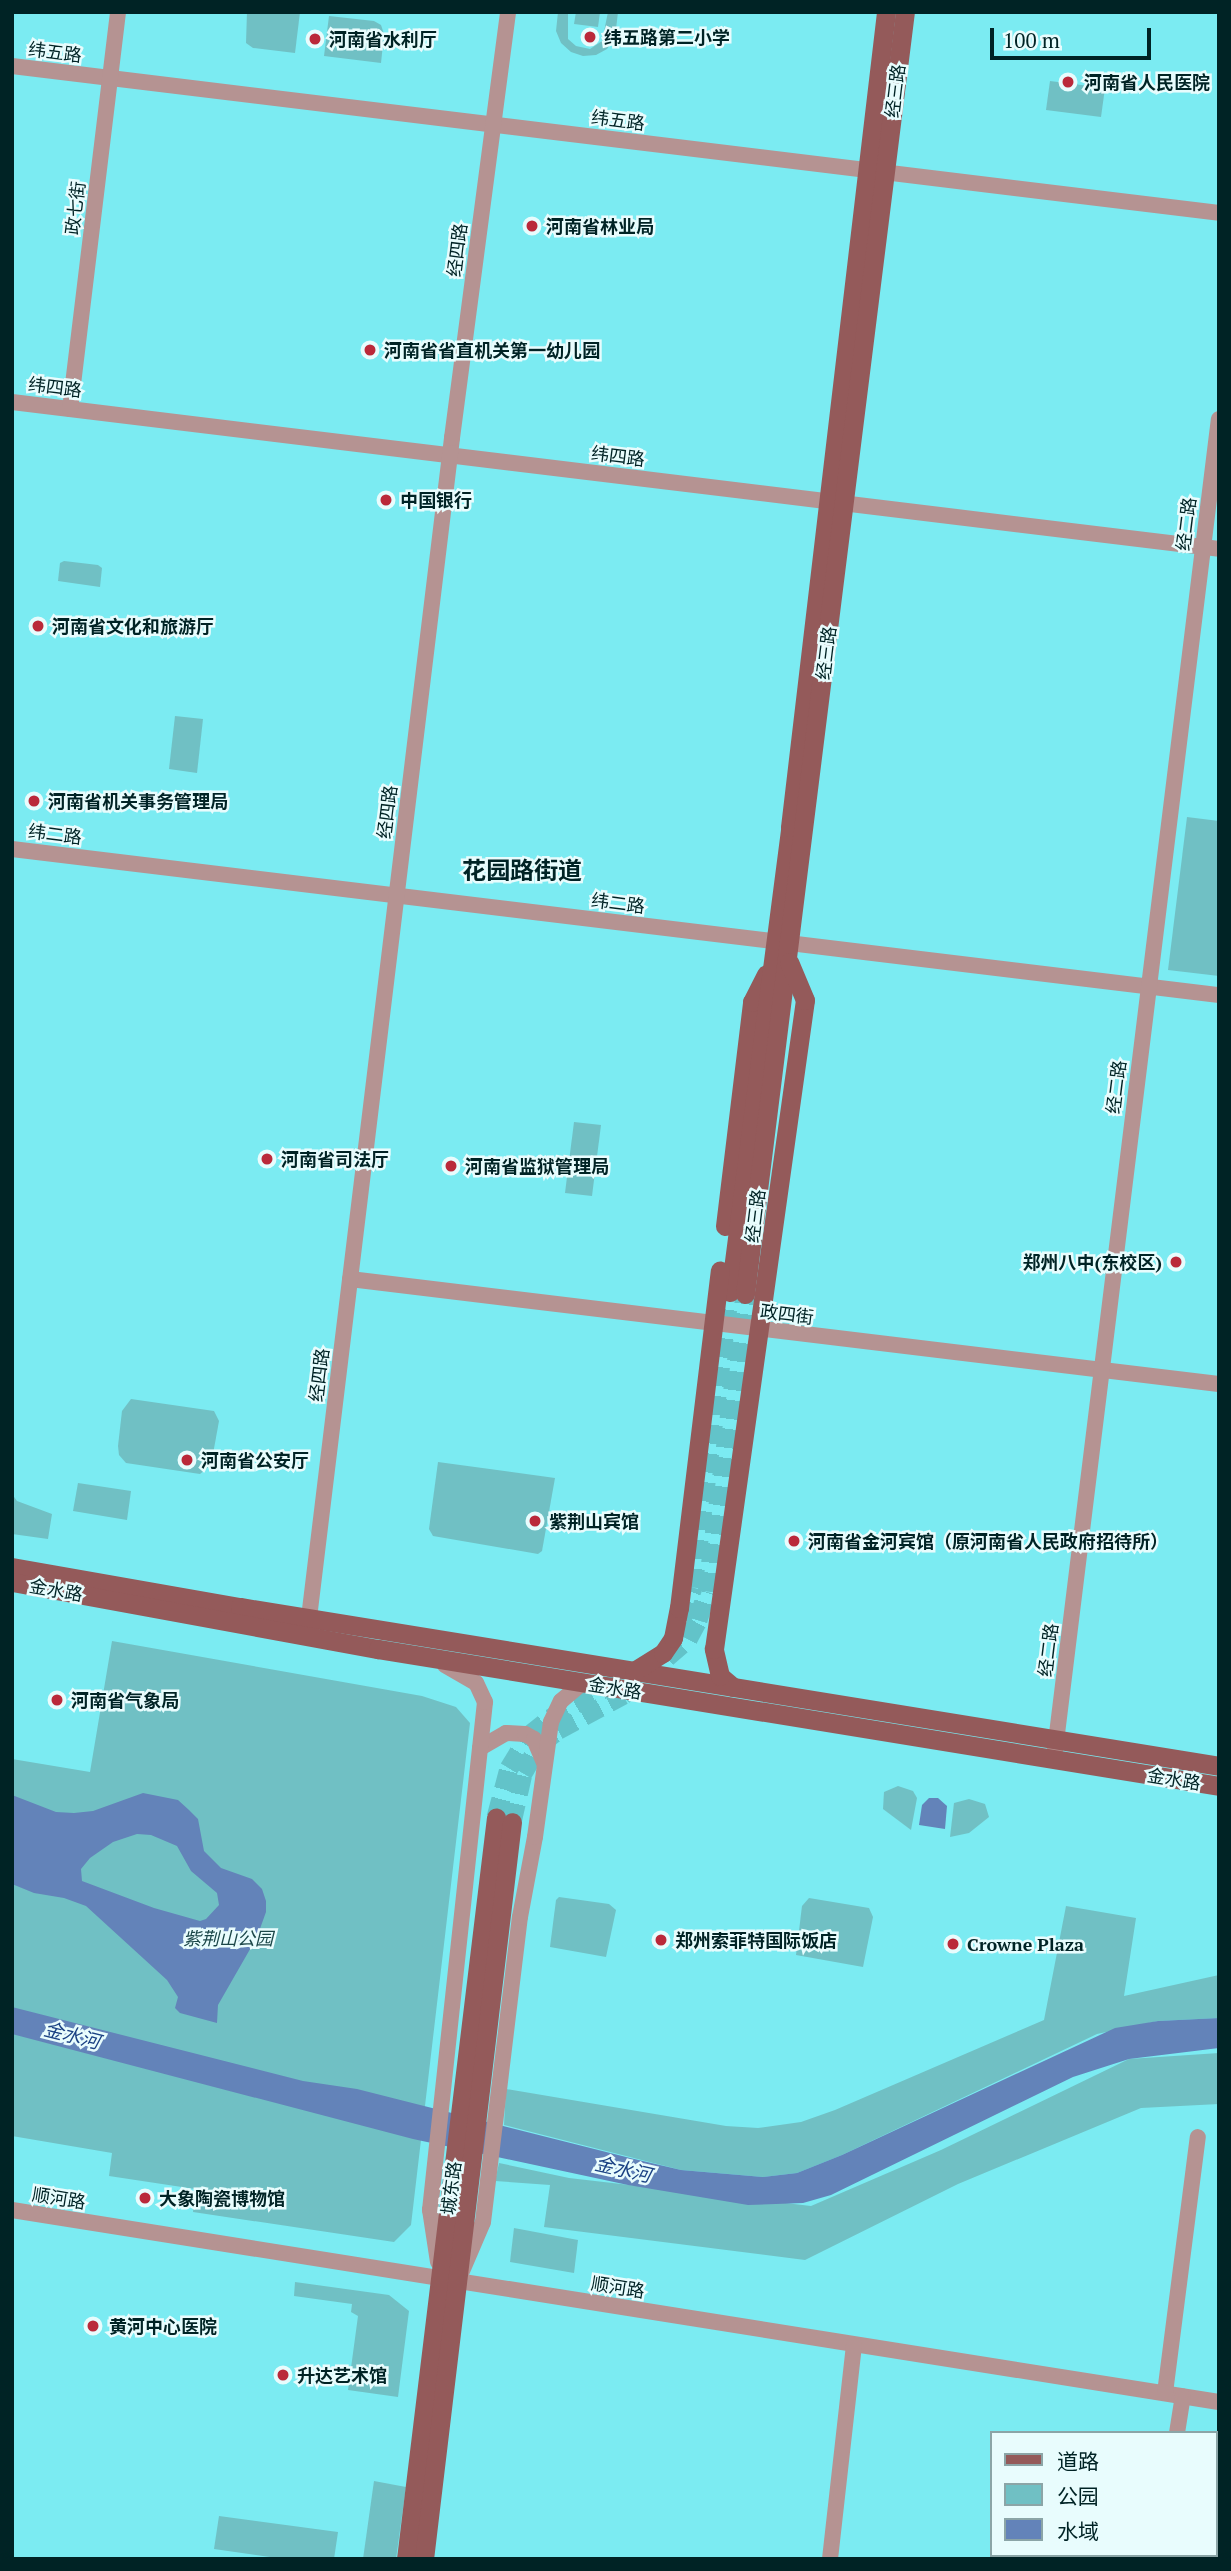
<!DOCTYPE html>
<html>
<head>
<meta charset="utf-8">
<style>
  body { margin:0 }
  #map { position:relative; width:1231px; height:2571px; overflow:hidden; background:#7bebf2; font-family:"PT Serif","Noto Sans SC",serif }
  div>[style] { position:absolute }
  .green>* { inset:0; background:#70c0c4 }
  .water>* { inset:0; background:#6383b9 }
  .major-tunnel>* { height:19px; margin-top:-9.5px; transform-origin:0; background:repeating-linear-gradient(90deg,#62c3c9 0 19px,transparent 0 29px) }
  .minor>* { height:16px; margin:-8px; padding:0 8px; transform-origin:8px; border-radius:8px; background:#b59392 }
  .major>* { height:19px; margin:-9.5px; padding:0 9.5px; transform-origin:9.5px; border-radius:9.5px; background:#945a5a }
  .dots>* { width:19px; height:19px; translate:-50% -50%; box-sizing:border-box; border:4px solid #e8fcfd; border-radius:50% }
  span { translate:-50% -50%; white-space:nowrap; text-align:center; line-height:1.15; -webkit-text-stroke:5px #e8fcfd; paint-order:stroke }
  .poi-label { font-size:18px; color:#002325; font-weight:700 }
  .left { translate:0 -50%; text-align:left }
  .right { translate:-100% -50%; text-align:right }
  .street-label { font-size:18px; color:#002325 }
  .park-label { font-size:18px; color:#1b4749; font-style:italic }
  .water-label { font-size:19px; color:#1a4183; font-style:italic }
  .district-label { font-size:24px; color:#002325; font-weight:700 }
  .frame { position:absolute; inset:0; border:14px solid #002325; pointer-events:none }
  .legend { position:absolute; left:990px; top:2431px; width:228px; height:126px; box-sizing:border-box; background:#e8fcfd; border:2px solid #8ba5a7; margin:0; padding:9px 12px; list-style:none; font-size:21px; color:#002325 }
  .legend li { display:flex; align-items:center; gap:14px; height:35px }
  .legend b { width:35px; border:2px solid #8ba5a7 }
  .scale { position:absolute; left:990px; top:28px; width:161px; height:32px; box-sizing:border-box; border:4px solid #002325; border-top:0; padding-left:9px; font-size:21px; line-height:24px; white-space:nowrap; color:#002325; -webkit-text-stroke:5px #e8fcfd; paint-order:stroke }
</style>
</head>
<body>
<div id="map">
  <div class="green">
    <i style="clip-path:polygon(247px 12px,300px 12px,295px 53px,253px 48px,246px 43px)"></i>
    <i style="clip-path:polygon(558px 12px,568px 12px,568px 39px,576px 46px,590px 49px,602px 41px,608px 12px,618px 12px,615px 38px,607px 49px,596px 55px,583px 56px,571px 52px,561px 43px,556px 31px)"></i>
    <i style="clip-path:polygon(576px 12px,600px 12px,598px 27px,574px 24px)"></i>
    <i style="clip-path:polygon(329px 16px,374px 21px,381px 25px,384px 34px,381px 63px,324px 56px)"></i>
    <i style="clip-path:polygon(1050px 81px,1105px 88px,1101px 117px,1046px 110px)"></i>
    <i style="clip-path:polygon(64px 561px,98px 565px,102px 568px,100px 587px,58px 581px,60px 563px)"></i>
    <i style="clip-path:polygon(175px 716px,203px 719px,197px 773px,169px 769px)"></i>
    <i style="clip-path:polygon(1187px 817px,1219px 821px,1219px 976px,1168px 970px)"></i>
    <i style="clip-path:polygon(574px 1122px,601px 1125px,592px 1196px,565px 1193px)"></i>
    <i style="clip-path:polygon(131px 1399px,214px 1411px,219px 1421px,211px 1465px,200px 1474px,126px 1463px,119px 1455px,118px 1446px,122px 1411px)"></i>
    <i style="clip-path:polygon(438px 1462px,555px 1478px,542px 1551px,538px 1554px,433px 1536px,429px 1529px)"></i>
    <i style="clip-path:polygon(78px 1483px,131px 1491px,127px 1520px,73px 1511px)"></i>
    <i style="clip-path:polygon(12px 1494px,17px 1501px,52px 1514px,48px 1539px,12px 1534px)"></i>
    <i style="clip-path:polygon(112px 1641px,422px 1696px,456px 1707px,470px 1723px,411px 2225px,394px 2242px,193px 2212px,195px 2189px,109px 2176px,112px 2153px,12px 2136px,12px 1759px,90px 1772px)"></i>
    <i style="clip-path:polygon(898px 1786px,913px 1791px,917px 1798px,911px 1830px,883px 1809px,884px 1792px)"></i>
    <i style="clip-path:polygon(969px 1799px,985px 1804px,989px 1817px,969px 1833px,950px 1837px,954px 1803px)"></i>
    <i style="clip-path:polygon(559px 1897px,609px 1904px,616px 1910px,606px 1957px,550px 1947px,556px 1900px)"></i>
    <i style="clip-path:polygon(809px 1898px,869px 1908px,873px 1917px,863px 1967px,796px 1955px,802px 1906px)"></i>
    <i style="clip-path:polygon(1066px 1906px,1136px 1918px,1124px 1996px,1219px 1975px,1219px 2018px,1158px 2021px,1097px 2034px,842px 2155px,797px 2173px,763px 2177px,681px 2170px,504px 2125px,506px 2089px,726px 2126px,758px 2128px,801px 2122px,835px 2110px,1044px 2020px)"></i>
    <i style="clip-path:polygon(1219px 2053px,1219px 2104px,1141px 2108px,958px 2184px,805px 2260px,544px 2227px,550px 2185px,495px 2181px,499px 2163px,569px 2178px,811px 2206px,941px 2150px,1129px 2059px)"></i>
    <i style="clip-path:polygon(514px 2228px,578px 2240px,574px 2273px,510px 2262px)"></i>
    <i style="clip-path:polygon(295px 2282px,389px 2295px,409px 2311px,398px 2397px,348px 2390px,358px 2316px,351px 2312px,352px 2304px,294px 2296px)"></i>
    <i style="clip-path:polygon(374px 2481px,406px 2487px,396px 2559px,363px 2559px)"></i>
    <i style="clip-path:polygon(219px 2516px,338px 2532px,334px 2559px,284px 2559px,214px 2549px)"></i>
  </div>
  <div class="water">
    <i style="clip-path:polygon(evenodd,143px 1793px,178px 1800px,189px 1810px,198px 1819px,204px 1851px,221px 1868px,252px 1879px,262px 1889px,266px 1901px,266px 1912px,257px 1937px,218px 2005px,217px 2023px,180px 2013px,175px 2008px,178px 1997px,167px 1980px,86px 1906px,64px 1898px,34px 1893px,12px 1884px,12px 1795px,56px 1812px,74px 1813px,93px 1811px,143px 1793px,137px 1834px,151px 1835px,177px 1846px,191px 1871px,217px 1893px,219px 1905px,206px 1919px,200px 1921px,154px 1908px,82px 1881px,81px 1869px,90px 1858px,113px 1842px,137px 1834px)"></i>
    <i style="clip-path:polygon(929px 1798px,938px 1798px,947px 1806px,945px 1829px,919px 1825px,922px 1805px)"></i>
    <i style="clip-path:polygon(12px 2007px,303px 2081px,357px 2089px,630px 2158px,681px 2170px,763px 2177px,797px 2173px,842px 2155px,1115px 2028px,1158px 2021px,1219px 2018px,1219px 2048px,1129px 2059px,1073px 2077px,831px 2195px,803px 2203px,748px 2205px,628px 2185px,413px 2139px,12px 2034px)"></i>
  </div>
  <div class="major-tunnel">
    <i style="left:682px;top:1619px;width:34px;rotate:-71deg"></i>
    <i style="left:693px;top:1587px;width:297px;rotate:-82.9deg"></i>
    <i style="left:496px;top:1817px;width:51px;rotate:-75.1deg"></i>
    <i style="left:509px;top:1768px;width:39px;rotate:-59deg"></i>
    <i style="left:529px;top:1735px;width:27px;rotate:-39deg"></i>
    <i style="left:550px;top:1718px;width:77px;rotate:-28.6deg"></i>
    <i style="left:512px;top:1822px;width:50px;rotate:-77.3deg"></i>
    <i style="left:523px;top:1773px;width:32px;rotate:-60deg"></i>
    <i style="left:539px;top:1745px;width:24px;rotate:-38deg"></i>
    <i style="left:558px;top:1730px;width:74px;rotate:-28.3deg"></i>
    <i style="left:623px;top:1695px;width:86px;rotate:-40.7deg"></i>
    <i style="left:688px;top:1639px;width:21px;rotate:-62deg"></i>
    <i style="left:698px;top:1620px;width:30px;rotate:-73deg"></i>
    <i style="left:707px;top:1591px;width:299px;rotate:-82.7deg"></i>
  </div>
  <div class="minor">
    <i style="left:12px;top:66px;width:1216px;rotate:6.94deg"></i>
    <i style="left:12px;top:402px;width:1216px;rotate:6.94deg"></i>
    <i style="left:70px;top:409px;width:400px;rotate:-83.1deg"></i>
    <i style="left:12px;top:849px;width:1216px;rotate:6.9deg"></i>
    <i style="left:350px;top:1279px;width:875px;rotate:6.89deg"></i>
    <i style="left:309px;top:1618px;width:1189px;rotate:-83.09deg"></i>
    <i style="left:452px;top:438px;width:430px;rotate:-82.5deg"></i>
    <i style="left:480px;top:1748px;width:30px;rotate:-30deg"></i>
    <i style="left:506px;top:1733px;width:19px;rotate:3deg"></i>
    <i style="left:525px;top:1734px;width:10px;rotate:29deg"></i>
    <i style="left:534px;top:1739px;width:25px;rotate:67deg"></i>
    <i style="left:1055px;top:1750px;width:1341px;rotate:-82.98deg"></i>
    <i style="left:12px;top:2210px;width:1222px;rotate:9.04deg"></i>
    <i style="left:438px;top:2262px;width:53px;rotate:-98.7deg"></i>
    <i style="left:430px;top:2210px;width:511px;rotate:-83.82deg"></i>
    <i style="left:485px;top:1702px;width:21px;rotate:-115deg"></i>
    <i style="left:476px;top:1683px;width:36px;rotate:-150deg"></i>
    <i style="left:462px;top:2271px;width:53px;rotate:-66.8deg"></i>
    <i style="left:483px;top:2222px;width:307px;rotate:-83.1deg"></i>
    <i style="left:520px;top:1917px;width:81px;rotate:-79.4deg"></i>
    <i style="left:535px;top:1837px;width:116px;rotate:-82.1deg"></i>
    <i style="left:551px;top:1722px;width:23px;rotate:-65deg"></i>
    <i style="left:561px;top:1701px;width:30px;rotate:-40deg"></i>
    <i style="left:1165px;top:2393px;width:258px;rotate:-82.7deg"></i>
    <i style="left:1177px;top:2433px;width:37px;rotate:-81deg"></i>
    <i style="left:1215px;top:2528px;width:4px;rotate:14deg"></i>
    <i style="left:830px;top:2559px;width:215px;rotate:-83.6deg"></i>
    <i style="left:1157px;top:2559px;width:4px;rotate:-90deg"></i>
  </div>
  <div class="major">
    <i style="left:725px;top:1226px;width:226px;rotate:-83.1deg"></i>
    <i style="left:752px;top:1002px;width:31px;rotate:-63deg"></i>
    <i style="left:730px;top:1292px;width:469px;rotate:-82.6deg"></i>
    <i style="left:790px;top:827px;width:821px;rotate:-83.28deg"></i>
    <i style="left:745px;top:1294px;width:1292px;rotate:-82.89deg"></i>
    <i style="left:12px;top:1567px;width:231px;rotate:10deg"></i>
    <i style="left:240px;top:1607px;width:992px;rotate:9.22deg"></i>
    <i style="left:12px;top:1582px;width:372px;rotate:10.4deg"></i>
    <i style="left:378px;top:1649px;width:852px;rotate:9.25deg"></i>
    <i style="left:634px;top:1671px;width:34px;rotate:-32deg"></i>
    <i style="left:663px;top:1653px;width:18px;rotate:-56deg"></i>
    <i style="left:673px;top:1638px;width:31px;rotate:-79deg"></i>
    <i style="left:679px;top:1608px;width:340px;rotate:-83.1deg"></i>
    <i style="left:733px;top:1687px;width:17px;rotate:-140deg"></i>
    <i style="left:720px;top:1676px;width:28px;rotate:-103deg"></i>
    <i style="left:714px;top:1649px;width:655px;rotate:-82.02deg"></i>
    <i style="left:805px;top:1000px;width:41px;rotate:-112.8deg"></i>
    <i style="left:406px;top:2559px;width:747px;rotate:-83.08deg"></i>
    <i style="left:424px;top:2559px;width:742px;rotate:-83.19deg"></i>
  </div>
  <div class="dots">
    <i style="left:590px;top:37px;background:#ba293a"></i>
    <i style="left:315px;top:39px;background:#ba293a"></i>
    <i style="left:1068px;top:82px;background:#ba293a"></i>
    <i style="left:532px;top:226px;background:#ba293a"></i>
    <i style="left:370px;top:350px;background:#ba293a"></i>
    <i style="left:386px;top:500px;background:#ba293a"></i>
    <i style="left:38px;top:626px;background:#ba293a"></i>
    <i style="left:34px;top:801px;background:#ba293a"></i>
    <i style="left:267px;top:1159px;background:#ba293a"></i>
    <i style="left:451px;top:1166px;background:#ba293a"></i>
    <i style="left:1176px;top:1262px;background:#ba293a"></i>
    <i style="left:187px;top:1460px;background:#ba293a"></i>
    <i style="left:535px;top:1521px;background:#ba293a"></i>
    <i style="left:794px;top:1541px;background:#ba293a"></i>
    <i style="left:57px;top:1700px;background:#ba293a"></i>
    <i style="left:661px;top:1940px;background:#ba293a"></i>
    <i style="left:953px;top:1944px;background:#ba293a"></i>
    <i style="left:145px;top:2198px;background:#ba293a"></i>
    <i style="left:93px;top:2326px;background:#ba293a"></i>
    <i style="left:283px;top:2375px;background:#ba293a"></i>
  </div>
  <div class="poi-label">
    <span class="left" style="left:604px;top:37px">纬五路第二小学</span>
    <span class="left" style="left:329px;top:39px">河南省水利厅</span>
    <span class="left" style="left:1084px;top:82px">河南省人民医院</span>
    <span class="left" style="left:546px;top:226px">河南省林业局</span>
    <span class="left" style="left:384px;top:350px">河南省省直机关第一幼儿园</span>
    <span class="left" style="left:400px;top:500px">中国银行</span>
    <span class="left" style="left:52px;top:626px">河南省文化和旅游厅</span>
    <span class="left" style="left:48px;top:801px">河南省机关事务管理局</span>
    <span class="left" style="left:281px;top:1159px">河南省司法厅</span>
    <span class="left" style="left:465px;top:1166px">河南省监狱管理局</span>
    <span class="right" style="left:1162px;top:1262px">郑州八中(东校区)</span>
    <span class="left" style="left:201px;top:1460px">河南省公安厅</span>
    <span class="left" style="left:549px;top:1521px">紫荆山宾馆</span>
    <span class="left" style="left:808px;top:1541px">河南省金河宾馆（原河南省人民政府招待所）</span>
    <span class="left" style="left:71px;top:1700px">河南省气象局</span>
    <span class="left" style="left:675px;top:1940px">郑州索菲特国际饭店</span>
    <span class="left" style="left:967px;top:1944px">Crowne Plaza</span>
    <span class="left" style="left:159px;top:2198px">大象陶瓷博物馆</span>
    <span class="left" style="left:109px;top:2326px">黄河中心医院</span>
    <span class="left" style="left:297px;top:2375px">升达艺术馆</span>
  </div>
  <div class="street-label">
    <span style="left:55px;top:52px;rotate:7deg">纬五路</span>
    <span style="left:895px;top:91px;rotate:-83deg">经三路</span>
    <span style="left:618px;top:120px;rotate:7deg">纬五路</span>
    <span style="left:75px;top:208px;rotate:-83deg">政七街</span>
    <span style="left:457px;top:250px;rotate:-83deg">经四路</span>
    <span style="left:55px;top:387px;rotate:7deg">纬四路</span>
    <span style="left:618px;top:456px;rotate:7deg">纬四路</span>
    <span style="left:1186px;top:524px;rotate:-83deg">经二路</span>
    <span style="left:826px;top:653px;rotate:-83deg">经三路</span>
    <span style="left:387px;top:812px;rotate:-83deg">经四路</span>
    <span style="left:55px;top:834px;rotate:7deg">纬二路</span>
    <span style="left:618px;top:903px;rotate:7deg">纬二路</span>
    <span style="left:1116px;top:1087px;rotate:-83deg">经二路</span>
    <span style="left:755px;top:1216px;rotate:-83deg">经三路</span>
    <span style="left:787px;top:1314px;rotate:7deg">政四街</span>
    <span style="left:319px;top:1375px;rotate:-83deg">经四路</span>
    <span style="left:56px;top:1590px;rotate:10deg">金水路</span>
    <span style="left:1048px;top:1650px;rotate:-83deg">经二路</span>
    <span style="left:615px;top:1688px;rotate:9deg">金水路</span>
    <span style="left:1174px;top:1779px;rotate:9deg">金水路</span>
    <span style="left:451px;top:2188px;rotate:-83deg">城东路</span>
    <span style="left:59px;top:2198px;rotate:9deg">顺河路</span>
    <span style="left:618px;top:2287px;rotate:9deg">顺河路</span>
  </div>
  <div class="park-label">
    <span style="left:228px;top:1938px">紫荆山公园</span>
  </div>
  <div class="water-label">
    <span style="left:72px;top:2035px;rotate:14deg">金水河</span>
    <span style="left:623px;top:2169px;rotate:13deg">金水河</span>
  </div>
  <div class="district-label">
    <span style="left:522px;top:871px">花园路街道</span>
  </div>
  <div class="frame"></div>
  <ul class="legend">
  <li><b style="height:9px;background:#945a5a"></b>道路</li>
  <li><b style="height:19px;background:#70c0c4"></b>公园</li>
  <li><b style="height:19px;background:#6383b9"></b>水域</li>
  </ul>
  <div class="scale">100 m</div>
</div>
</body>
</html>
